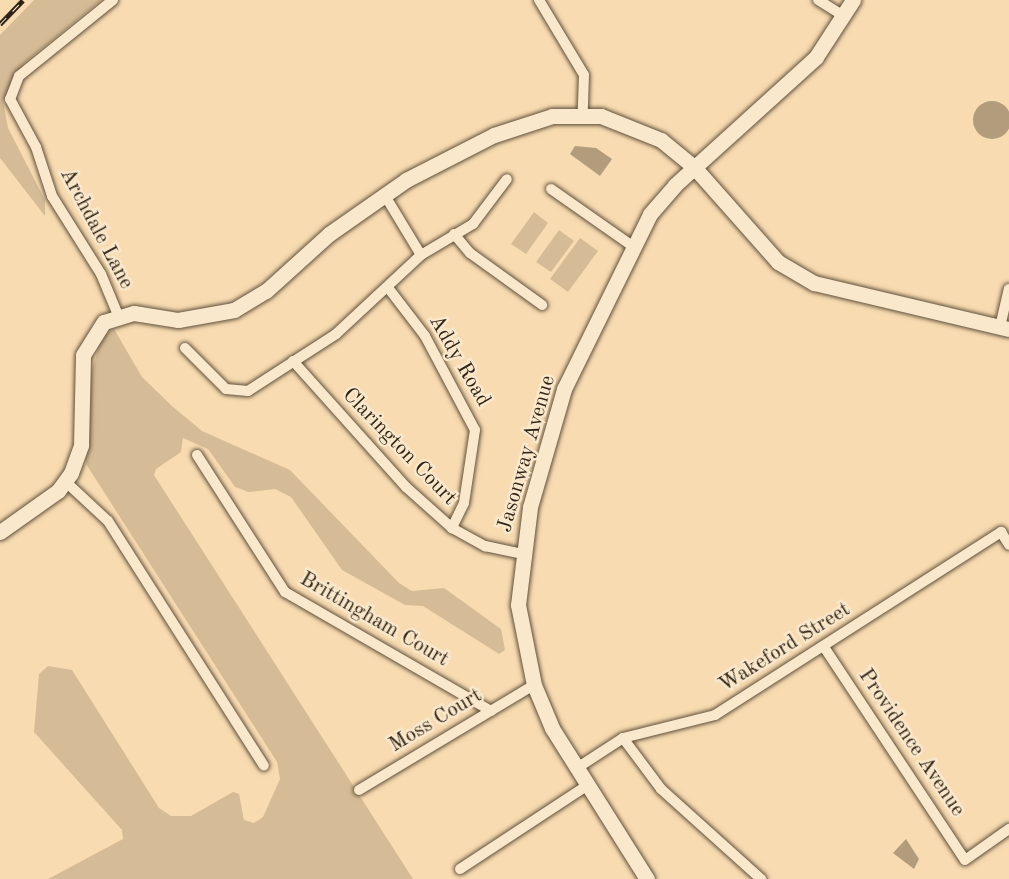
<!DOCTYPE html>
<html>
<head>
<meta charset="utf-8">
<style>
  body { margin:0 }
  #map { position:relative; width:1009px; height:879px; overflow:hidden; background:#f8dbb1; font-family:"Old Standard TT",serif }
  div>[style] { position:absolute }
  .green>* { inset:0; background:#d6bc96 }
  .water>* { inset:0; background:#b39c7c }
  .round { border-radius:50% }
  .roads { filter:drop-shadow(0 0 2px #60513b) drop-shadow(0 0 2px #60513b) }
  .street>* { height:10px; margin:-5px; padding:0 5px; transform-origin:5px; border-radius:5px; background:#fae8cc }
  .secondary>* { height:15px; margin:-7.5px; padding:0 7.5px; transform-origin:7.5px; border-radius:7.5px; background:#fae8cc }
  .rail>* { height:5px; margin-top:-2.5px; transform-origin:0; background:repeating-linear-gradient(90deg,#fae8cc 0 9px,#2e2314 0 18px); box-sizing:border-box; border-block:2px solid #2e2314 }
  span { translate:-50% -50%; white-space:nowrap; text-align:center; line-height:1.15; -webkit-text-stroke:5px #fae8cc; paint-order:stroke }
  .street-label { font-size:21px; color:#2e2314 }
</style>
</head>
<body>
<div id="map">
  <div class="green">
    <i style="clip-path:polygon(34px 0,101px 0,24px 63px,3px 101px,8px 128px,45px 200px,45px 216px,0 158px,0 35px)"></i>
    <i style="clip-path:polygon(534px 212px,548px 223px,526px 254px,511px 244px)"></i>
    <i style="clip-path:polygon(559px 230px,574px 241px,551px 272px,536px 262px)"></i>
    <i style="clip-path:polygon(580px 238px,598px 251px,568px 292px,550px 279px)"></i>
    <i style="clip-path:polygon(114px 329px,142px 377px,172px 406px,202px 431px,290px 470px,399px 583px,412px 591px,444px 588px,501px 629px,505px 650px,499px 654px,423px 606px,405px 605px,342px 570px,291px 497px,275px 489px,249px 492px,235px 487px,208px 449px,183px 438px,181px 452px,156px 469px,154px 475px,413px 879px,48px 879px,123px 839px,122px 830px,34px 732px,39px 674px,48px 666px,72px 670px,159px 808px,171px 816px,191px 816px,233px 792px,239px 794px,244px 820px,254px 823px,263px 817px,280px 779px,277px 762px,86px 464px,91px 374px,101px 338px)"></i>
  </div>
  <div class="water">
    <i class="round" style="left:973px;top:101px;width:38px;height:38px"></i>
    <i style="clip-path:polygon(575px 146px,596px 148px,612px 159px,600px 176px,570px 154px)"></i>
    <i style="clip-path:polygon(906px 839px,919px 859px,914px 869px,893px 853px)"></i>
  </div>
  <div class="roads">
    <div class="street">
      <i style="left:113px;top:0;width:121px;rotate:141deg"></i>
      <i style="left:19px;top:76px;width:25px;rotate:111deg"></i>
      <i style="left:10px;top:99px;width:55px;rotate:61.6deg"></i>
      <i style="left:36px;top:147px;width:52px;rotate:71.9deg"></i>
      <i style="left:52px;top:196px;width:92px;rotate:57.9deg"></i>
      <i style="left:101px;top:274px;width:44px;rotate:67.5deg"></i>
      <i style="left:539px;top:0;width:87px;rotate:59deg"></i>
      <i style="left:584px;top:75px;width:38px;rotate:92deg"></i>
      <i style="left:818px;top:0;width:31px;rotate:32deg"></i>
      <i style="left:551px;top:189px;width:98px;rotate:35deg"></i>
      <i style="left:384px;top:194px;width:71px;rotate:58.8deg"></i>
      <i style="left:454px;top:234px;width:25px;rotate:50deg"></i>
      <i style="left:470px;top:253px;width:89px;rotate:35.8deg"></i>
      <i style="left:389px;top:289px;width:59px;rotate:52.5deg"></i>
      <i style="left:425px;top:336px;width:106px;rotate:62deg"></i>
      <i style="left:475px;top:430px;width:74px;rotate:98.6deg"></i>
      <i style="left:464px;top:503px;width:28px;rotate:116deg"></i>
      <i style="left:1000px;top:327px;width:39px;rotate:-77deg"></i>
      <i style="left:185px;top:348px;width:58px;rotate:45deg"></i>
      <i style="left:226px;top:389px;width:22px;rotate:5deg"></i>
      <i style="left:248px;top:391px;width:105px;rotate:-32.9deg"></i>
      <i style="left:336px;top:334px;width:116px;rotate:-42.9deg"></i>
      <i style="left:421px;top:255px;width:61px;rotate:-30.8deg"></i>
      <i style="left:473px;top:224px;width:56px;rotate:-52.9deg"></i>
      <i style="left:293px;top:361px;width:169px;rotate:48.1deg"></i>
      <i style="left:406px;top:487px;width:62px;rotate:41.7deg"></i>
      <i style="left:452px;top:528px;width:38px;rotate:29deg"></i>
      <i style="left:485px;top:546px;width:38px;rotate:12deg"></i>
      <i style="left:197px;top:455px;width:163px;rotate:57.3deg"></i>
      <i style="left:285px;top:592px;width:238px;rotate:30deg"></i>
      <i style="left:66px;top:482px;width:57px;rotate:42.9deg"></i>
      <i style="left:108px;top:521px;width:290px;rotate:57.5deg"></i>
      <i style="left:824px;top:647px;width:255px;rotate:56.5deg"></i>
      <i style="left:965px;top:860px;width:54px;rotate:-35.2deg"></i>
      <i style="left:623px;top:738px;width:64px;rotate:53.3deg"></i>
      <i style="left:661px;top:789px;width:135px;rotate:42deg"></i>
      <i style="left:577px;top:768px;width:55px;rotate:-33.1deg"></i>
      <i style="left:623px;top:738px;width:95px;rotate:-14deg"></i>
      <i style="left:715px;top:715px;width:340px;rotate:-32.6deg"></i>
      <i style="left:1001px;top:532px;width:15px;rotate:58deg"></i>
      <i style="left:359px;top:790px;width:204px;rotate:-31deg"></i>
      <i style="left:460px;top:869px;width:153px;rotate:-33.3deg"></i>
    </div>
    <div class="secondary">
      <i style="left:0;top:532px;width:71px;rotate:-35.3deg"></i>
      <i style="left:58px;top:491px;width:22px;rotate:-54deg"></i>
      <i style="left:71px;top:473px;width:30px;rotate:-70deg"></i>
      <i style="left:81px;top:445px;width:90px;rotate:-88.7deg"></i>
      <i style="left:83px;top:355px;width:39px;rotate:-58deg"></i>
      <i style="left:104px;top:322px;width:31px;rotate:-17deg"></i>
      <i style="left:134px;top:313px;width:45px;rotate:9deg"></i>
      <i style="left:178px;top:320px;width:57px;rotate:-10.1deg"></i>
      <i style="left:234px;top:310px;width:37px;rotate:-31deg"></i>
      <i style="left:266px;top:291px;width:85px;rotate:-42.1deg"></i>
      <i style="left:329px;top:234px;width:94px;rotate:-35deg"></i>
      <i style="left:406px;top:180px;width:99px;rotate:-27.1deg"></i>
      <i style="left:494px;top:135px;width:61px;rotate:-18.1deg"></i>
      <i style="left:552px;top:116px;width:49px"></i>
      <i style="left:601px;top:116px;width:65px;rotate:21.8deg"></i>
      <i style="left:661px;top:140px;width:43px;rotate:39.3deg"></i>
      <i style="left:694px;top:167px;width:127px;rotate:48.5deg"></i>
      <i style="left:778px;top:262px;width:42px;rotate:30.3deg"></i>
      <i style="left:814px;top:283px;width:200px;rotate:13.3deg"></i>
      <i style="left:647px;top:879px;width:178px;rotate:-122.2deg"></i>
      <i style="left:552px;top:728px;width:47px;rotate:-112.7deg"></i>
      <i style="left:534px;top:685px;width:82px;rotate:-101.3deg"></i>
      <i style="left:518px;top:605px;width:99px;rotate:-83deg"></i>
      <i style="left:530px;top:507px;width:123px;rotate:-73.9deg"></i>
      <i style="left:564px;top:389px;width:195px;rotate:-63.8deg"></i>
      <i style="left:650px;top:214px;width:38px;rotate:-49deg"></i>
      <i style="left:675px;top:185px;width:190px;rotate:-42.2deg"></i>
      <i style="left:816px;top:57px;width:68px;rotate:-57deg"></i>
    </div>
  </div>
  <div class="rail">
    <i style="left:0;top:24px;width:33px;rotate:-46deg"></i>
  </div>
  <div class="street-label">
    <span style="left:96px;top:229px;rotate:62deg">Archdale Lane</span>
    <span style="left:459px;top:361px;rotate:60deg">Addy Road</span>
    <span style="left:399px;top:447px;rotate:46deg">Clarington Court</span>
    <span style="left:527px;top:454px;rotate:-74deg">Jasonway Avenue</span>
    <span style="left:374px;top:620px;rotate:30deg">Brittingham Court</span>
    <span style="left:785px;top:648px;rotate:-32deg">Wakeford Street</span>
    <span style="left:436px;top:721px;rotate:-31deg">Moss Court</span>
    <span style="left:911px;top:743px;rotate:56deg">Providence Avenue</span>
  </div>
</div>
</body>
</html>
